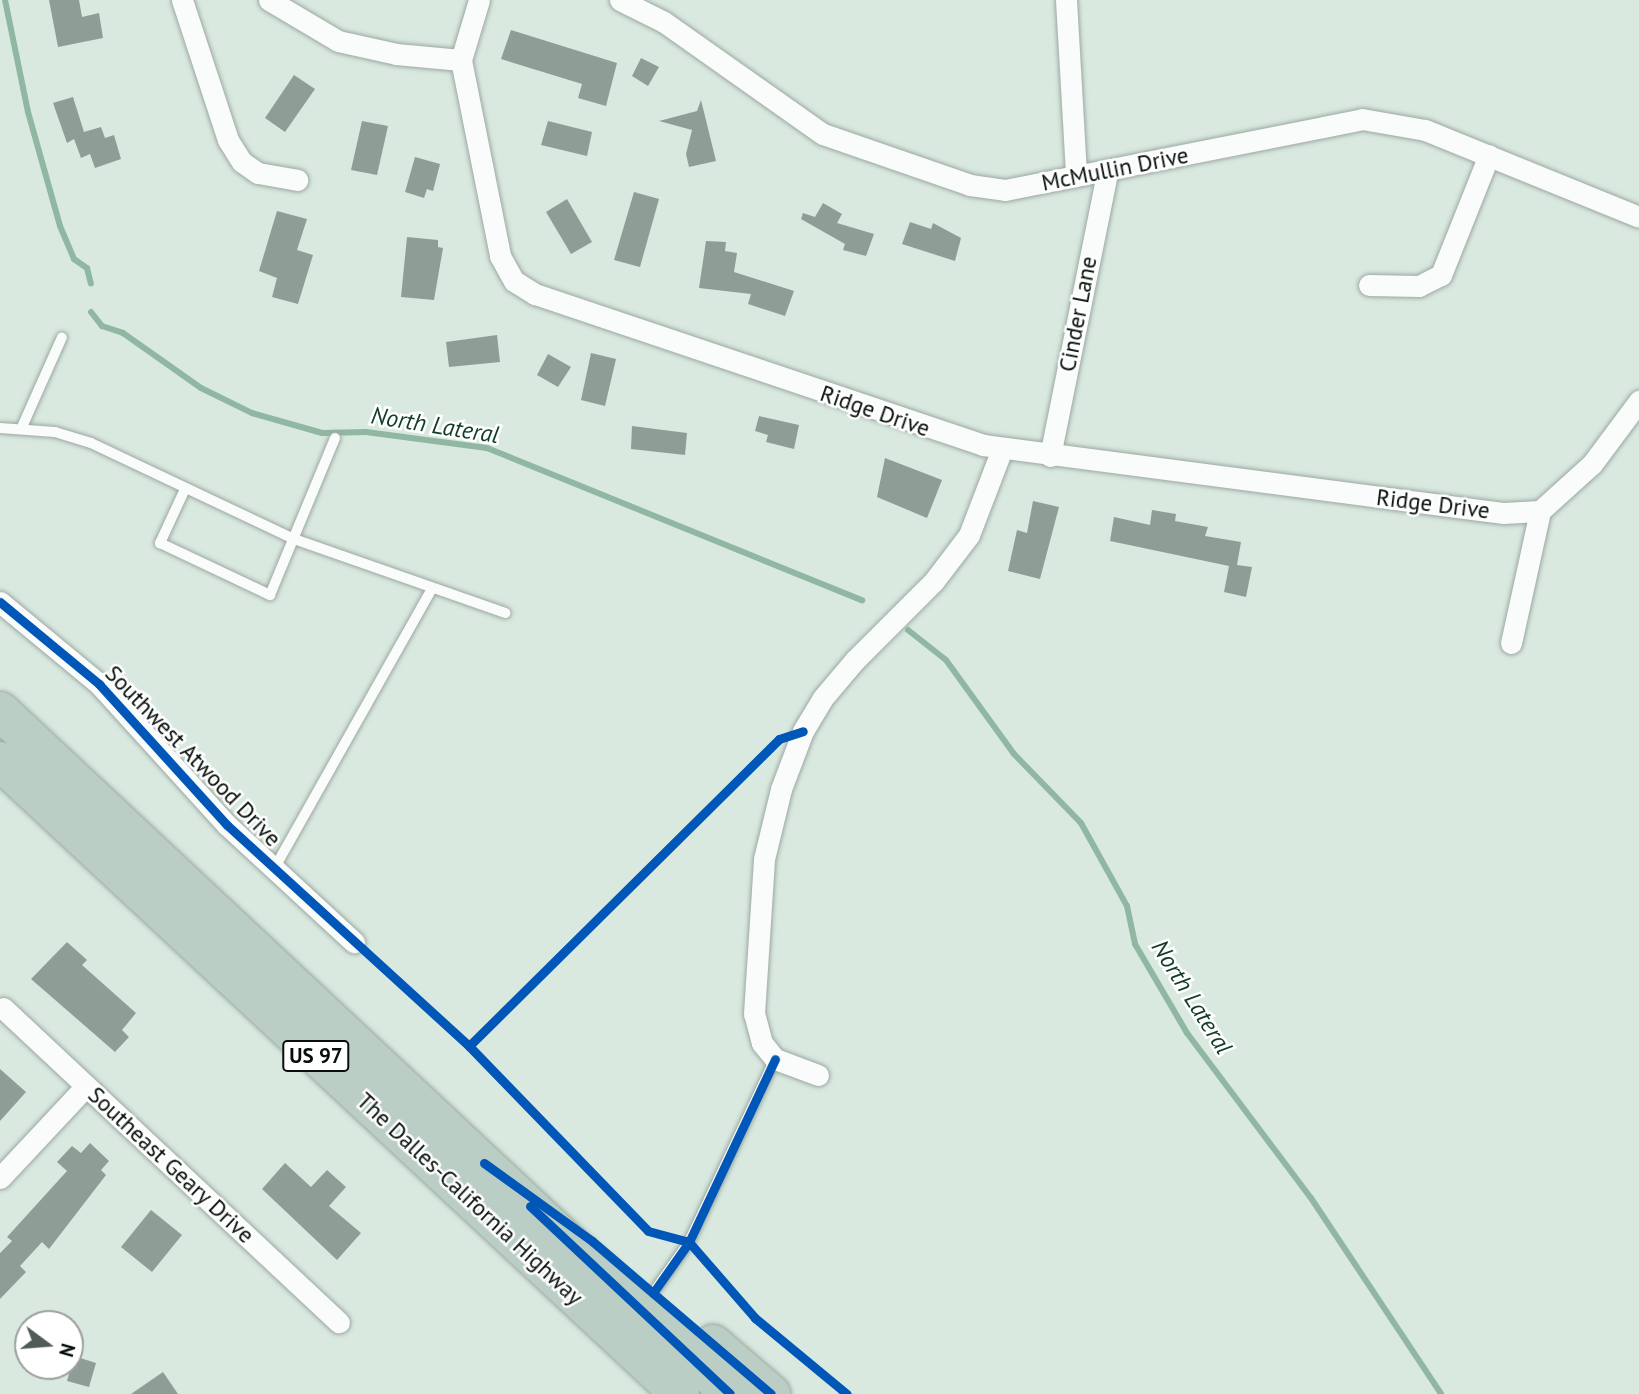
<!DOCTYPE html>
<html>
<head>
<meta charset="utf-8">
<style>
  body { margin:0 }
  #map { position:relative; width:1639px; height:1394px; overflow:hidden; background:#d9e9e0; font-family:"PT Sans",sans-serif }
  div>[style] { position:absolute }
  .stream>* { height:6px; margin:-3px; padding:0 3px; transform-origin:3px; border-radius:3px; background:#8fb7a2 }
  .building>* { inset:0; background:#8e9e96 }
  .roads { filter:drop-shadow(0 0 2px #9ca8a1) drop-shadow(0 0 2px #9ca8a1) }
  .lane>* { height:10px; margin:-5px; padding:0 5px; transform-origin:5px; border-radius:5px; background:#f9fcfa }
  .street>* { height:21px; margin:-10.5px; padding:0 10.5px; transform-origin:10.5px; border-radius:10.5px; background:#f9fcfa }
  .highway>* { height:38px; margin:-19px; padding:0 19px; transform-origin:19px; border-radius:19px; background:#bacec6 }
  .cycleway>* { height:9px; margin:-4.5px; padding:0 4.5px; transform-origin:4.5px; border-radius:4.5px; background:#0057b8 }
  span { translate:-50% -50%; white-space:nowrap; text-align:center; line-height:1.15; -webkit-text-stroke:5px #fff; paint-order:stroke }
  .shield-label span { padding:2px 5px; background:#fff; border:2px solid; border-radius:5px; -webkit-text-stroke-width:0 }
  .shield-label { font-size:21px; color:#060f0a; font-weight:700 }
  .street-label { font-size:23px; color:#060f0a }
  .water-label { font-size:24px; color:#123d2a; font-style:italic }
  .north { position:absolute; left:14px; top:1310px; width:70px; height:70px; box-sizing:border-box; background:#fff; border:2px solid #9b9f9d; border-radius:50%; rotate:106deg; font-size:19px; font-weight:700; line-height:28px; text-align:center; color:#060f0a }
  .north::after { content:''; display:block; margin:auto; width:24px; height:32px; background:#505b55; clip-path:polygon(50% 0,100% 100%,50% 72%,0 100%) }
</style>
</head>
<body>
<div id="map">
  <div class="stream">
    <i style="left:5px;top:0;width:114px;rotate:78.4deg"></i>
    <i style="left:28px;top:112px;width:118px;rotate:74.3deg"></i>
    <i style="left:60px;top:226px;width:36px;rotate:67deg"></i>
    <i style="left:74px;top:259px;width:16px;rotate:35deg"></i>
    <i style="left:87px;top:268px;width:16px;rotate:76deg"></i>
    <i style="left:91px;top:312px;width:18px;rotate:52deg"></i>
    <i style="left:102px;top:326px;width:22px;rotate:18deg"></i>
    <i style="left:123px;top:333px;width:95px;rotate:35.2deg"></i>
    <i style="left:201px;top:388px;width:57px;rotate:26.1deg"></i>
    <i style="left:252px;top:413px;width:73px;rotate:15.9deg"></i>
    <i style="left:322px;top:433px;width:44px;rotate:-1.3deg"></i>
    <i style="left:366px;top:432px;width:122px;rotate:7.5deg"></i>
    <i style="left:487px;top:448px;width:405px;rotate:22.1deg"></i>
    <i style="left:908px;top:630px;width:48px;rotate:38.3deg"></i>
    <i style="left:946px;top:660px;width:116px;rotate:54.1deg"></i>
    <i style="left:1014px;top:754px;width:96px;rotate:45.8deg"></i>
    <i style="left:1081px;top:823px;width:95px;rotate:61deg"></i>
    <i style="left:1127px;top:906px;width:39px;rotate:78deg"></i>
    <i style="left:1135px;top:944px;width:103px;rotate:59.7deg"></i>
    <i style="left:1187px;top:1033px;width:206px;rotate:53.1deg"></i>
    <i style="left:1311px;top:1198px;width:235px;rotate:56.4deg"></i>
  </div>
  <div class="building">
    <i style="clip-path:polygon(49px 0,79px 0,82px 17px,99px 13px,103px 38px,58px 47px)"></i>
    <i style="clip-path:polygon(511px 30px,617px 63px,606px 106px,578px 98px,582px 84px,501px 59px)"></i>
    <i style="clip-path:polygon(641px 58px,659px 67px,648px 86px,632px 76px)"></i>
    <i style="clip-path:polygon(294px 75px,315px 89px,285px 132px,265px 118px)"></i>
    <i style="clip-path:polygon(73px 97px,84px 132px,101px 127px,105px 138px,114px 135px,121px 159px,95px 168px,90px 154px,81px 158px,74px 139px,67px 143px,53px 103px)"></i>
    <i style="clip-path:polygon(701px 100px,716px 161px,689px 167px,686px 154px,692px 130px,659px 121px,697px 111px)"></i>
    <i style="clip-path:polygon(362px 121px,388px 126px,377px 175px,351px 170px)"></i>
    <i style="clip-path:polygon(548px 121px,592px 132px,587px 156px,541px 145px)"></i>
    <i style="clip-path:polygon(415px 157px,440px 164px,433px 191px,427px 189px,424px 198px,405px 192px)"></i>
    <i style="clip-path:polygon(634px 192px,659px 199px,640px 267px,614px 260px)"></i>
    <i style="clip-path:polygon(567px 199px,592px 242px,571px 254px,546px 212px)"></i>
    <i style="clip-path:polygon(823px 203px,842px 214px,837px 223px,874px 234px,866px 256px,843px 250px,845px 244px,801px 219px,803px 213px,815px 217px)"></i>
    <i style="clip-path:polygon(277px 211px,307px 219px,297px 250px,313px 255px,298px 304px,272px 297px,277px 278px,259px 271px)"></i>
    <i style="clip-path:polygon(910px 222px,931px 229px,933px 223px,961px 238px,955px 261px,902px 244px)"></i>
    <i style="clip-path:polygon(407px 237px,438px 240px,438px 247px,443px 248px,434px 300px,401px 297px)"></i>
    <i style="clip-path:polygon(706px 241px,726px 242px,725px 251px,737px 253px,734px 272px,794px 291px,785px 316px,748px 304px,751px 294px,699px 288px)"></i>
    <i style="clip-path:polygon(497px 335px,500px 362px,449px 367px,446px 342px)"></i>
    <i style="clip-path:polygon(591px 353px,616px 359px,605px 406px,581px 400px)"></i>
    <i style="clip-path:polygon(548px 354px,571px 367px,558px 387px,537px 375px)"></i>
    <i style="clip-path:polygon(759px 416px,799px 425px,794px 449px,766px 442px,768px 435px,755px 431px)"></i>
    <i style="clip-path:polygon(632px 426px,687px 433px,685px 455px,631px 449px)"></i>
    <i style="clip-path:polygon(885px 458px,942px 480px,927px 518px,877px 497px)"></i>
    <i style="clip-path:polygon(1033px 501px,1059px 507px,1040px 579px,1008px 571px,1017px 530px,1027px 533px)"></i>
    <i style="clip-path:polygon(1152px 510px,1176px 514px,1175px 521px,1208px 527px,1205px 536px,1241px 542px,1237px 565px,1252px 567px,1246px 597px,1224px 592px,1229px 566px,1110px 541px,1114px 517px,1150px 525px)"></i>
    <i style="clip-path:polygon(67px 942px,87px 960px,82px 965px,136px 1013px,122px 1030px,129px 1037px,115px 1052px,31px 979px)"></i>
    <i style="clip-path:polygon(0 1069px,26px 1092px,0 1121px)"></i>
    <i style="clip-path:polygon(90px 1143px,109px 1161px,101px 1170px,106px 1175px,49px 1249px,42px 1242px,20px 1266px,26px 1272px,0 1299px,0 1253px,12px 1241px,7px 1237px,67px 1171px,57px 1162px,72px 1146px,81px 1153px)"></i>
    <i style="clip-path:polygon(285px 1163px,311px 1187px,327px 1170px,346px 1187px,329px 1206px,361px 1233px,337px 1260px,262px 1189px)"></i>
    <i style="clip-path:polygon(151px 1210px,182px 1235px,152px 1272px,121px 1247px)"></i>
    <i style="clip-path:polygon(74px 1356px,96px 1363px,89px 1387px,67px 1381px)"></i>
    <i style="clip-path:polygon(163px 1372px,178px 1394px,131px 1394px)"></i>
  </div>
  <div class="roads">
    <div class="lane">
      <i style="left:22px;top:427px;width:98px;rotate:-66deg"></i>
      <i style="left:0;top:428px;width:55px;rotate:4.2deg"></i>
      <i style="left:55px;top:432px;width:38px;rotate:17deg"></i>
      <i style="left:91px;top:443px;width:225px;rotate:25.3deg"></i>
      <i style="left:294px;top:539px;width:224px;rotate:19.3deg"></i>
      <i style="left:185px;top:489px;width:60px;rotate:114.8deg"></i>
      <i style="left:160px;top:543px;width:122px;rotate:25.3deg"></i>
      <i style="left:270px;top:595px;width:170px;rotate:-67.5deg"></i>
      <i style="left:274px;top:869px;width:322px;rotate:-60.6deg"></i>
      <i style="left:653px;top:1293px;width:62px;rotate:-54.8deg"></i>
      <i style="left:689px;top:1242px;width:202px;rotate:-64.8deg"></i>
    </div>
    <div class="street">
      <i style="left:182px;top:0;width:147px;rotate:71.8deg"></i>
      <i style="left:228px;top:140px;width:26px;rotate:58deg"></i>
      <i style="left:242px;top:162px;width:19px;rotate:35deg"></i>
      <i style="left:258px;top:173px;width:40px;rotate:10deg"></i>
      <i style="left:269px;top:0;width:80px;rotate:30.7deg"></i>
      <i style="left:338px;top:41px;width:59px;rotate:12.6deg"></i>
      <i style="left:396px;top:54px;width:65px;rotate:5.3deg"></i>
      <i style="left:479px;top:0;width:63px;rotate:106.7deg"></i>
      <i style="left:461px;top:60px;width:200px;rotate:78.7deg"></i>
      <i style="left:500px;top:256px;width:29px;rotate:61deg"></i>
      <i style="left:514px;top:281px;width:25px;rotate:32deg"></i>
      <i style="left:535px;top:294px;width:473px;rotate:18.6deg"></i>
      <i style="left:983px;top:445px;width:524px;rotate:7.45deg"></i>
      <i style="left:1503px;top:513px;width:37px;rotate:-3deg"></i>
      <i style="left:620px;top:0;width:49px;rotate:26.6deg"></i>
      <i style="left:664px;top:22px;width:194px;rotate:35.2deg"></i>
      <i style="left:823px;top:134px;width:156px;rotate:19.1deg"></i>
      <i style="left:970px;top:185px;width:35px;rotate:8deg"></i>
      <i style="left:1005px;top:190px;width:364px;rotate:-11.2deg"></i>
      <i style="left:1362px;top:119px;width:64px;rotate:9.9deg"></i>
      <i style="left:1425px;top:130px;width:231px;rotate:22.1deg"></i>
      <i style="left:1066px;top:0;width:176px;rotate:86.7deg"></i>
      <i style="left:1369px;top:285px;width:50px;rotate:1.1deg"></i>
      <i style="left:1419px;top:286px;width:25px;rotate:-27deg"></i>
      <i style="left:1441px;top:275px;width:129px;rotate:-68.2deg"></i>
      <i style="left:1050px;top:456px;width:289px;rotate:-78.6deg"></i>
      <i style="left:0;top:602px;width:129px;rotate:39.6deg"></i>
      <i style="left:99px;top:684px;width:190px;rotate:47.8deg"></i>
      <i style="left:227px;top:825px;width:173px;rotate:42.7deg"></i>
      <i style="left:1511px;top:643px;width:135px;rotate:-77.6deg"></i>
      <i style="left:1540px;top:511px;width:70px;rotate:-42.1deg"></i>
      <i style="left:1592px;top:464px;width:79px;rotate:-53.3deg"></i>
      <i style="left:3px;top:1008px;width:460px;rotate:43.1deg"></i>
      <i style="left:818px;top:1075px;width:46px;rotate:-159.6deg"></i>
      <i style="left:775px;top:1059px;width:21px;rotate:-129deg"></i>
      <i style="left:762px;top:1043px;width:30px;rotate:-105deg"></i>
      <i style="left:754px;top:1014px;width:155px;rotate:-86.3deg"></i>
      <i style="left:764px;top:859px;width:72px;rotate:-76.3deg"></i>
      <i style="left:781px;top:789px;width:62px;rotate:-69.2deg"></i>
      <i style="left:803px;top:731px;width:37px;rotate:-59deg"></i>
      <i style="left:822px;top:699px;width:51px;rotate:-49.8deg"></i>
      <i style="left:855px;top:660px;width:112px;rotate:-45deg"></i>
      <i style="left:934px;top:581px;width:58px;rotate:-52.7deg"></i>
      <i style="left:969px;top:535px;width:92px;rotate:-69deg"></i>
      <i style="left:0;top:1178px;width:126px;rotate:-46.9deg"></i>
    </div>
    <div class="highway">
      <i style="left:0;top:711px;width:1000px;rotate:43.09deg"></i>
      <i style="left:0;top:761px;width:929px;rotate:42.95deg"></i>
      <i style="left:713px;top:1344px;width:77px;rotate:40.8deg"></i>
    </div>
  </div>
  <div class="cycleway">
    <i style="left:0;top:602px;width:129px;rotate:39.6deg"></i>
    <i style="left:99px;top:684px;width:190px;rotate:47.8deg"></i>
    <i style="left:227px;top:825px;width:328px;rotate:42.4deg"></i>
    <i style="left:469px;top:1046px;width:257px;rotate:45.9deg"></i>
    <i style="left:648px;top:1231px;width:42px;rotate:15deg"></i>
    <i style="left:689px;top:1242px;width:101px;rotate:49deg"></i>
    <i style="left:755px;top:1318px;width:119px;rotate:39.6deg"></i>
    <i style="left:469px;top:1046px;width:436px;rotate:-44.7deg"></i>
    <i style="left:779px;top:739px;width:25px;rotate:-18deg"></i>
    <i style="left:484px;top:1163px;width:133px;rotate:35.8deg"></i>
    <i style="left:592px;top:1241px;width:235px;rotate:40.5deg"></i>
    <i style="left:530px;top:1206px;width:274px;rotate:43.2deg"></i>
    <i style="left:653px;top:1293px;width:62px;rotate:-54.8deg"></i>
    <i style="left:689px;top:1242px;width:202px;rotate:-64.8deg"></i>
  </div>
  <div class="shield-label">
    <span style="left:316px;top:1056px">US 97</span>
  </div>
  <div class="street-label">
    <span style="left:1115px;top:169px;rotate:-11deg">McMullin Drive</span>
    <span style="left:1078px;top:314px;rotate:-79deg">Cinder Lane</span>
    <span style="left:875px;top:411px;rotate:19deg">Ridge Drive</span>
    <span style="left:1433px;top:504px;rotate:7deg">Ridge Drive</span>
    <span style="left:193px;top:756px;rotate:46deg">Southwest Atwood Drive</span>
    <span style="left:171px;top:1165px;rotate:43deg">Southeast Geary Drive</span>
    <span style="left:470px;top:1199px;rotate:43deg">The Dalles-California Highway</span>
  </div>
  <div class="water-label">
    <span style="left:435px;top:425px;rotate:9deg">North Lateral</span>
    <span style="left:1192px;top:997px;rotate:58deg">North Lateral</span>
  </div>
  <div class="north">N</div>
</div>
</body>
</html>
